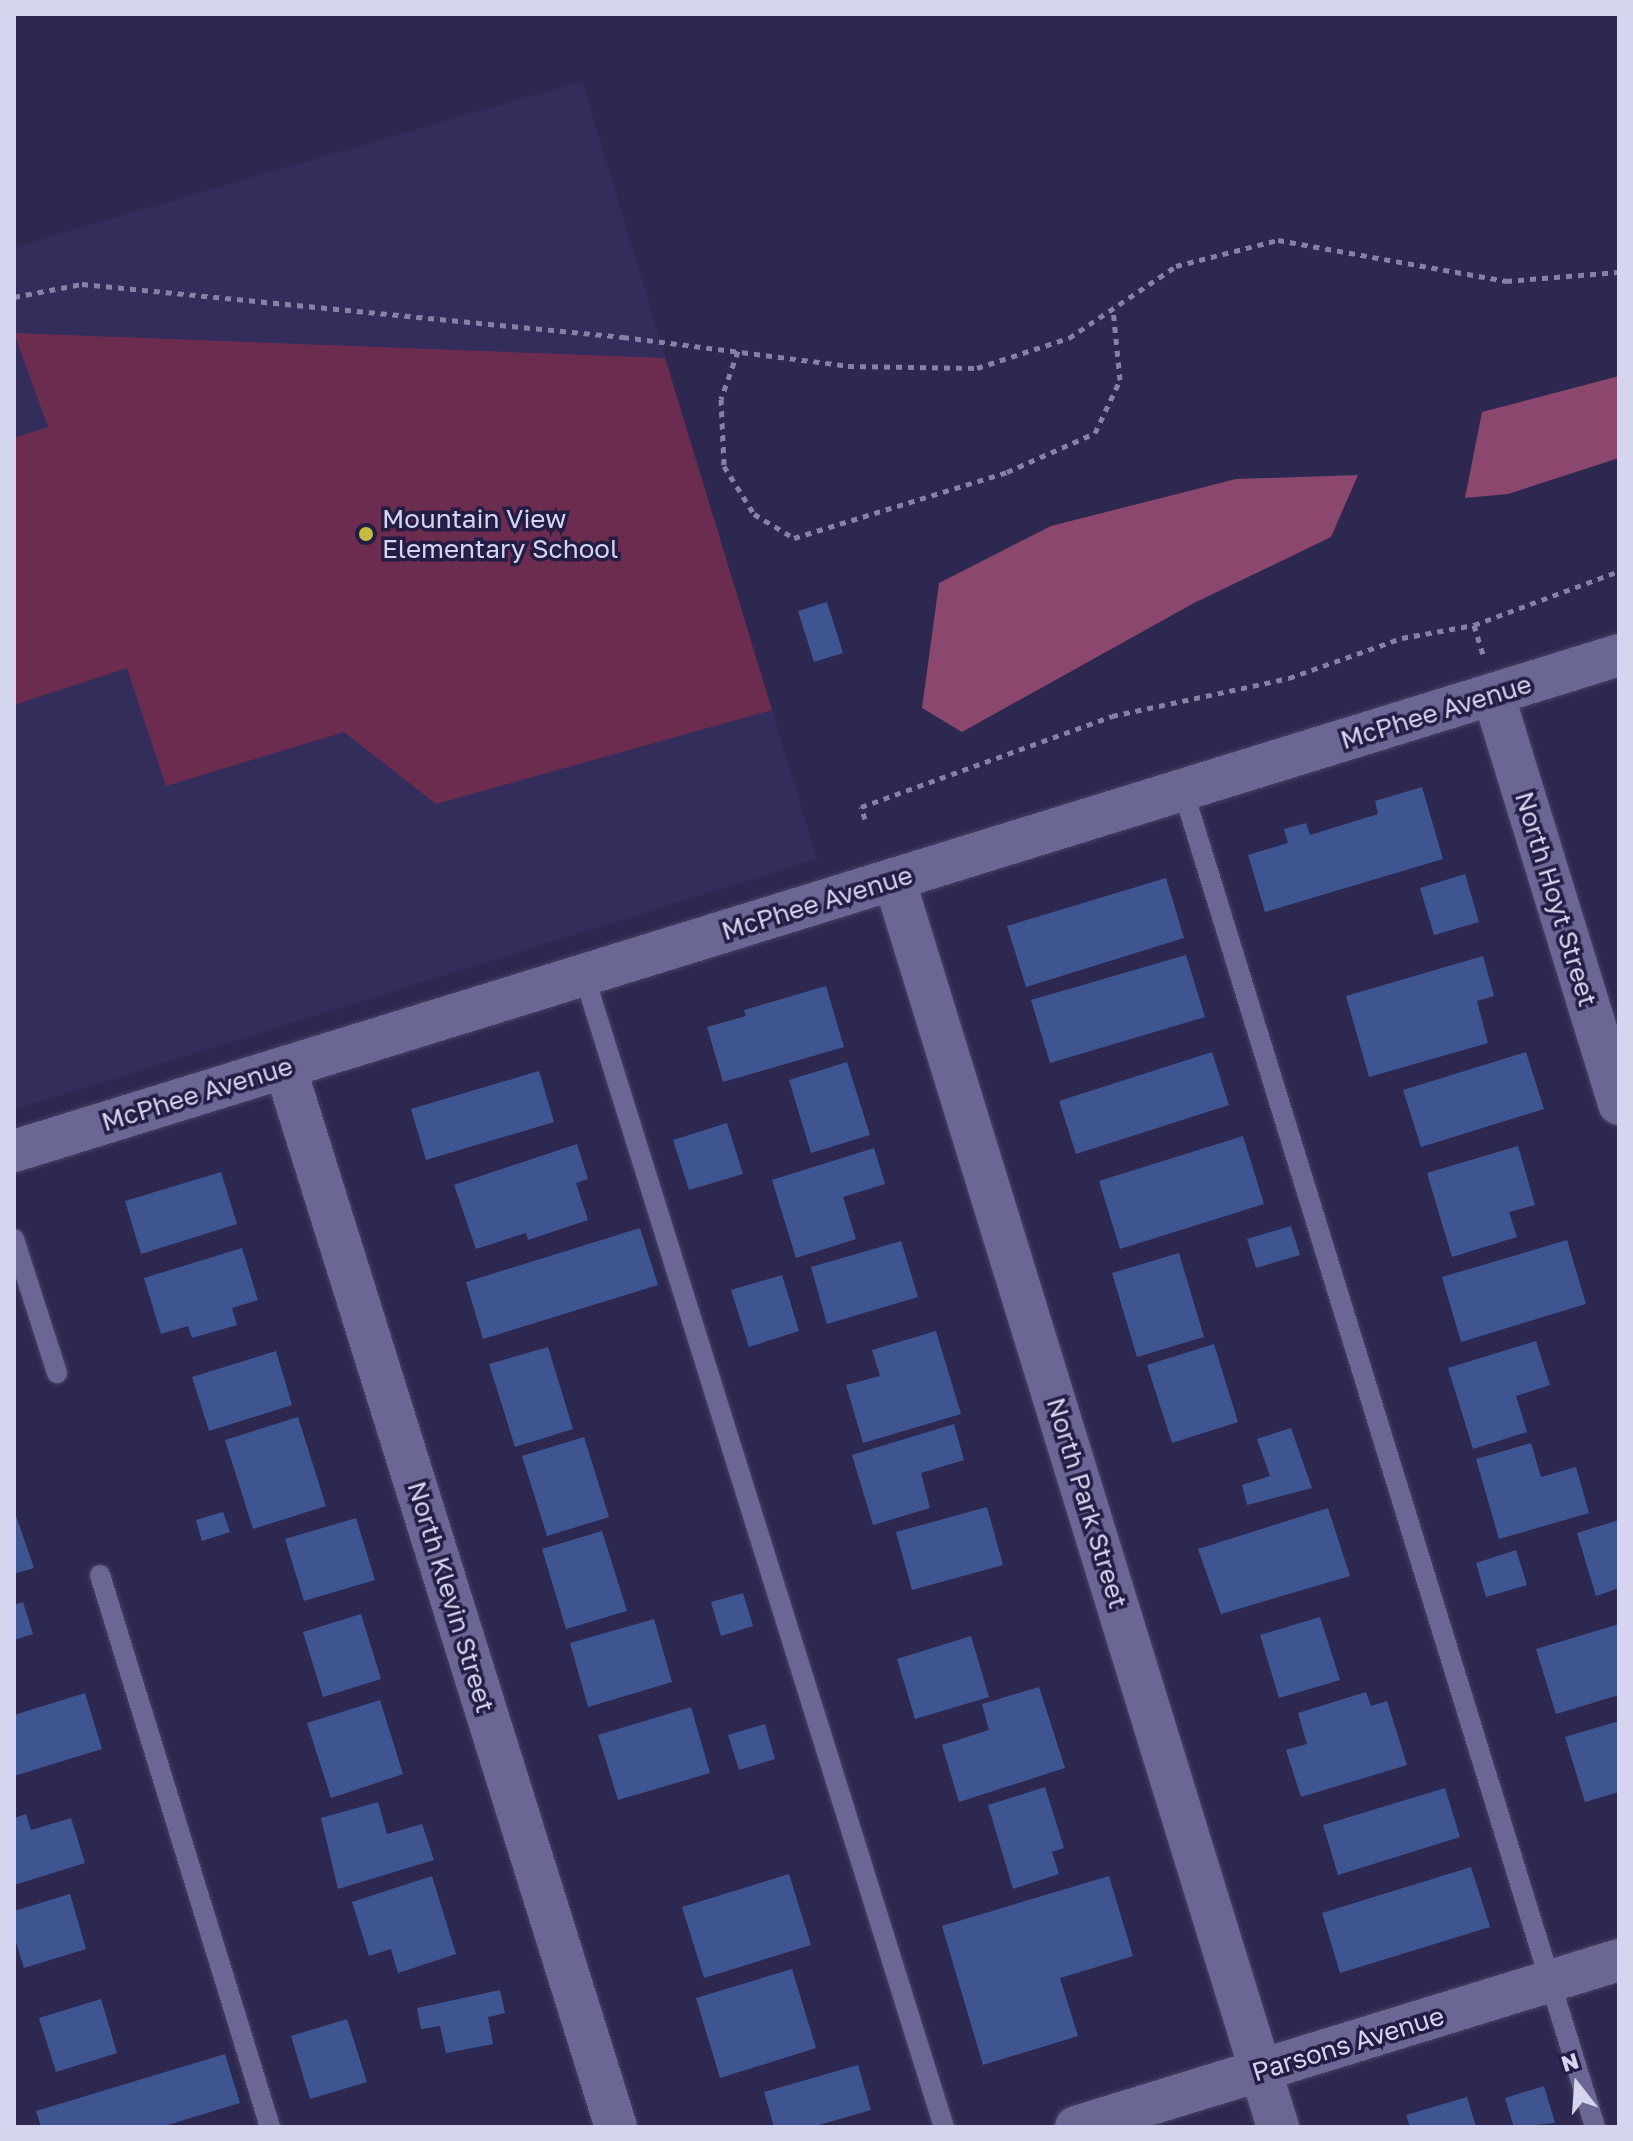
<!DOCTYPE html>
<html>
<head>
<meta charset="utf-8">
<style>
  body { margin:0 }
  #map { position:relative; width:1633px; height:2141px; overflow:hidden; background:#2d2850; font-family:"Golos Text",sans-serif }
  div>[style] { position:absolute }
  .built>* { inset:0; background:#332d5c }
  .green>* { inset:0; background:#6b2c50 }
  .forest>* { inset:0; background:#8b476d }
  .building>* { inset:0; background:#3f5592 }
  .path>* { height:5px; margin-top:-2.5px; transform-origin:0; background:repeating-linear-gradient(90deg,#8582a3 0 6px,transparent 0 12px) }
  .roads { filter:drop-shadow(0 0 2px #484265) drop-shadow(0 0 2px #484265) }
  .service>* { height:20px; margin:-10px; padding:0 10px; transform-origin:10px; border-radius:10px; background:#6a6794 }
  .minor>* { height:42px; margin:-21px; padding:0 21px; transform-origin:21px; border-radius:21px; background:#6a6794 }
  .dots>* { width:22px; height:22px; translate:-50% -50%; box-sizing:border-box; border:4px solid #231d45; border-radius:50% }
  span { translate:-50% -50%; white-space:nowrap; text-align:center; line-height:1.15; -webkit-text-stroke:7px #231d45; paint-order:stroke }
  .poi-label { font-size:26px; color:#d6d5ef }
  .left { translate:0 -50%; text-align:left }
  .street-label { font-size:26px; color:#d6d5ef }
  .frame { position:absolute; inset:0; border:16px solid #d6d5ef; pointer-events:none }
  .north { position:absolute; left:1537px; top:2045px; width:80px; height:80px; -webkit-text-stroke:6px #231d45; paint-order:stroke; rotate:343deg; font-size:22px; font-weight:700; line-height:32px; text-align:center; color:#d6d5ef }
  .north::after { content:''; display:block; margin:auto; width:28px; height:36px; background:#d6d5ef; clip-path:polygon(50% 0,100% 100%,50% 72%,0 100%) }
</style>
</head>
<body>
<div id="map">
  <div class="built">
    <i style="clip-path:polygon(582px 81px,817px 859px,14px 1110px,14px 247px)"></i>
  </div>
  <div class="green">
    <i style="clip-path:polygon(14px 333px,665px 358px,772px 710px,436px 804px,344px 732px,166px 786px,127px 668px,14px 705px,14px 438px,48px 427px)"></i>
  </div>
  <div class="forest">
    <i style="clip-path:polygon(1619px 376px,1619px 458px,1508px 494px,1465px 498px,1482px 412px)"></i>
    <i style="clip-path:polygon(1358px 475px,1331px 537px,1194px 603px,962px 732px,922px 708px,939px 583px,1051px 526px,1236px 479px)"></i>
  </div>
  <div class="building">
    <i style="clip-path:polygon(827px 602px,843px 653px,814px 662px,798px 611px)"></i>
    <i style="clip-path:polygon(1422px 787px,1443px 859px,1265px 912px,1248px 855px,1288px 843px,1284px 829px,1306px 823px,1310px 835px,1378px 814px,1375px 801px)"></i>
    <i style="clip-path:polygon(1465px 874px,1479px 922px,1434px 935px,1420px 888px)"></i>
    <i style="clip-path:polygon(1166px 878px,1184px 938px,1026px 987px,1007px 926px)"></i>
    <i style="clip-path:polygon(1186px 955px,1205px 1017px,1050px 1063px,1031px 1000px)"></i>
    <i style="clip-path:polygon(1483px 956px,1494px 996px,1477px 1001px,1488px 1043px,1369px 1077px,1346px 996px)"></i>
    <i style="clip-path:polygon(826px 986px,844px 1047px,723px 1082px,707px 1027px,746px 1016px,744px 1010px)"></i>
    <i style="clip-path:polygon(1212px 1052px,1229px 1105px,1076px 1154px,1059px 1101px)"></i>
    <i style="clip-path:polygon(1526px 1052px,1544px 1109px,1421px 1147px,1403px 1090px)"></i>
    <i style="clip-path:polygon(847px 1062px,870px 1135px,811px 1153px,789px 1080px)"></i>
    <i style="clip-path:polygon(539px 1071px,554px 1122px,426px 1160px,411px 1109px)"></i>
    <i style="clip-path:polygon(727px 1123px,743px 1174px,689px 1190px,673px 1140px)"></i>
    <i style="clip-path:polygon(1243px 1136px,1264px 1204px,1120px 1249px,1099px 1181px)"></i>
    <i style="clip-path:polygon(577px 1144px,588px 1179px,576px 1183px,588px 1220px,528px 1240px,526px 1233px,476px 1249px,454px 1185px)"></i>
    <i style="clip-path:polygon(1518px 1146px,1535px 1205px,1509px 1212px,1517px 1237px,1452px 1257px,1427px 1173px)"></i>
    <i style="clip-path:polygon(874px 1148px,885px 1184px,843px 1197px,856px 1239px,796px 1258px,772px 1180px)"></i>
    <i style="clip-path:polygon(221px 1172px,237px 1224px,141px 1254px,125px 1201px)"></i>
    <i style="clip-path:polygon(1291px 1226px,1300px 1255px,1256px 1268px,1247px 1239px)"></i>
    <i style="clip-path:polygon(640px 1228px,658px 1285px,483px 1339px,466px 1282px)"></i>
    <i style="clip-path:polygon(1567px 1240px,1586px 1304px,1461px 1342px,1442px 1277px)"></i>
    <i style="clip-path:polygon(901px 1241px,918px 1297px,827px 1324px,811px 1267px)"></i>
    <i style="clip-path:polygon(242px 1248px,258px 1300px,232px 1308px,237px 1325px,192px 1338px,188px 1326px,161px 1334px,144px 1278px)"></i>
    <i style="clip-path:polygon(1179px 1253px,1204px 1337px,1137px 1357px,1112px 1273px)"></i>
    <i style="clip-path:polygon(782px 1275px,799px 1331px,749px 1347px,731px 1290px)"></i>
    <i style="clip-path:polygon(936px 1331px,961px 1414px,863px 1443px,846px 1385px,880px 1376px,872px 1350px)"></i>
    <i style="clip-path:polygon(1536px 1341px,1550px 1385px,1516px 1396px,1527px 1432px,1473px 1449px,1448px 1368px)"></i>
    <i style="clip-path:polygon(1214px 1344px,1238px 1422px,1172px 1443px,1147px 1365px)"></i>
    <i style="clip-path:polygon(548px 1347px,573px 1429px,515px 1447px,489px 1364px)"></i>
    <i style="clip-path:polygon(276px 1351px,292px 1405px,209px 1431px,192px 1377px)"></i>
    <i style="clip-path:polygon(298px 1417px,326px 1506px,253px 1529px,225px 1440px)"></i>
    <i style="clip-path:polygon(954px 1424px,964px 1460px,921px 1473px,930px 1508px,873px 1525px,852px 1455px)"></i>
    <i style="clip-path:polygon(1291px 1428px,1312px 1488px,1247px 1505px,1242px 1485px,1270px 1476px,1257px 1439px)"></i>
    <i style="clip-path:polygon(584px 1437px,609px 1517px,547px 1536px,522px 1456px)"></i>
    <i style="clip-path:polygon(1531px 1443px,1541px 1477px,1576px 1467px,1589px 1513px,1499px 1539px,1476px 1459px)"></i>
    <i style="clip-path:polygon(987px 1507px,1003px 1565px,912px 1590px,896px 1532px)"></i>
    <i style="clip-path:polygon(1328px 1508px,1350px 1576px,1221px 1614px,1198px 1549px)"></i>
    <i style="clip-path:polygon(14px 1510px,34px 1568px,14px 1574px)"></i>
    <i style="clip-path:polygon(223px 1512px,230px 1532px,202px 1541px,196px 1520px)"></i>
    <i style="clip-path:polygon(356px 1518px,375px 1580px,304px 1601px,285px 1539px)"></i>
    <i style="clip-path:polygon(1619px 1520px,1619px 1588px,1596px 1596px,1577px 1533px)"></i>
    <i style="clip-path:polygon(602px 1531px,627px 1611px,566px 1629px,542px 1549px)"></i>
    <i style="clip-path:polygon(1516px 1550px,1527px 1585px,1486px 1597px,1476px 1563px)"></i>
    <i style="clip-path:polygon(743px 1593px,753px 1626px,721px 1636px,711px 1602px)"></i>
    <i style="clip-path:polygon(23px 1602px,33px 1634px,14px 1640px,14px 1605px)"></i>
    <i style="clip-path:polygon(361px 1614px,381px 1679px,323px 1697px,303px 1632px)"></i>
    <i style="clip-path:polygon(1320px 1617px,1340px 1680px,1279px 1698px,1260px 1635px)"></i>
    <i style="clip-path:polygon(654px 1619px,672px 1682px,588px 1707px,570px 1643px)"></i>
    <i style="clip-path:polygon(1619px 1624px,1619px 1695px,1556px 1714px,1536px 1649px)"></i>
    <i style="clip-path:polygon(971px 1636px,989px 1697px,915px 1719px,897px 1659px)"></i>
    <i style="clip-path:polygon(1039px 1687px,1065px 1768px,959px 1802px,942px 1745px,989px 1730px,982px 1704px)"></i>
    <i style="clip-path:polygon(1366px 1692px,1371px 1706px,1387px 1701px,1407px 1765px,1301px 1797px,1286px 1750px,1307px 1744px,1298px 1713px)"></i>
    <i style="clip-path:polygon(85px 1693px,102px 1749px,14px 1776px,14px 1715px)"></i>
    <i style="clip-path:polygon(380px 1700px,403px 1774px,331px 1798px,307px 1723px)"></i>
    <i style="clip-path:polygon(691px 1707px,710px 1773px,618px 1800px,598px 1735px)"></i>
    <i style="clip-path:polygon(1619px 1721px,1619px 1792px,1585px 1802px,1565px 1737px)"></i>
    <i style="clip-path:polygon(765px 1724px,775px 1759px,739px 1770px,728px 1735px)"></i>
    <i style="clip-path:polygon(1045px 1787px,1064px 1848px,1052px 1852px,1059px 1874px,1013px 1889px,988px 1805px)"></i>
    <i style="clip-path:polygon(1445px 1788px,1460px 1837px,1338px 1875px,1323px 1825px)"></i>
    <i style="clip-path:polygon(378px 1802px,387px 1834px,422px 1824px,434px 1860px,338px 1889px,321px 1818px)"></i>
    <i style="clip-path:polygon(26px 1814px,31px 1830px,71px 1818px,85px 1863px,14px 1885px,14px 1818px)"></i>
    <i style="clip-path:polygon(1471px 1867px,1490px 1927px,1340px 1973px,1322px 1913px)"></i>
    <i style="clip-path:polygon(789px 1874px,811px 1945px,704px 1978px,682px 1907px)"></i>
    <i style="clip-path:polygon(432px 1876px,456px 1954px,398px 1973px,391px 1949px,369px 1956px,352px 1902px)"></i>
    <i style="clip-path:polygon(1109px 1876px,1133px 1956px,1060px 1978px,1078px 2036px,983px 2065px,942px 1926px)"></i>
    <i style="clip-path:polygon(70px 1894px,86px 1949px,24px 1968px,14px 1936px,14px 1911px)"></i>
    <i style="clip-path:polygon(792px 1969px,816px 2048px,720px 2078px,696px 1998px)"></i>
    <i style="clip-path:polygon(500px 1990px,505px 2013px,488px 2017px,493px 2044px,446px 2053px,440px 2026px,421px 2029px,417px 2008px)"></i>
    <i style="clip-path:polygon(101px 1999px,117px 2053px,56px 2072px,39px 2018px)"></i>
    <i style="clip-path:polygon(347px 2019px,367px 2082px,310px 2099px,291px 2036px)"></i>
    <i style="clip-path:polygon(225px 2054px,240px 2103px,161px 2127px,41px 2127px,36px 2111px)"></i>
    <i style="clip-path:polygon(858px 2065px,871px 2110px,812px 2127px,774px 2127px,764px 2092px)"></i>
    <i style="clip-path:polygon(1544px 2086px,1555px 2123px,1514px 2127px,1505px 2098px)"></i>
    <i style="clip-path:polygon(1467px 2097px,1476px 2127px,1410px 2127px,1406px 2115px)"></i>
  </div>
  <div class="path">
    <i style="left:14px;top:297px;width:69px;rotate:-10.8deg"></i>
    <i style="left:82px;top:284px;width:544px;rotate:5.6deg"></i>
    <i style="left:623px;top:337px;width:227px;rotate:7.3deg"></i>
    <i style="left:848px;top:366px;width:129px;rotate:0.9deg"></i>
    <i style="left:977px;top:368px;width:97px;rotate:-18.1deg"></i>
    <i style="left:1069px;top:338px;width:129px;rotate:-33.9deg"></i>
    <i style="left:1176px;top:266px;width:105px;rotate:-14.3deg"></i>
    <i style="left:1278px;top:240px;width:232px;rotate:10.2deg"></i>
    <i style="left:1506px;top:281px;width:113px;rotate:-4.6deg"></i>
    <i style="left:738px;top:351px;width:51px;rotate:109.5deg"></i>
    <i style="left:721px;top:399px;width:67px;rotate:87.4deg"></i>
    <i style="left:724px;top:466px;width:57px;rotate:58deg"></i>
    <i style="left:754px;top:514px;width:47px;rotate:31deg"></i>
    <i style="left:794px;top:538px;width:223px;rotate:-17.2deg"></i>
    <i style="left:1007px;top:472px;width:96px;rotate:-23.9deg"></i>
    <i style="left:1095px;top:433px;width:59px;rotate:-64.7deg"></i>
    <i style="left:1120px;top:380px;width:71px;rotate:-95.6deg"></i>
    <i style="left:1474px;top:625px;width:31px;rotate:73deg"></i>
    <i style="left:865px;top:819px;width:13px;rotate:-108deg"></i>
    <i style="left:861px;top:807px;width:267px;rotate:-19.9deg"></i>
    <i style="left:1112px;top:716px;width:181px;rotate:-12.1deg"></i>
    <i style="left:1289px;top:678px;width:120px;rotate:-19.5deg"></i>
    <i style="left:1402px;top:638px;width:73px;rotate:-10.2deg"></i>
    <i style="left:1474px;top:625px;width:155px;rotate:-20.4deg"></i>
  </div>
  <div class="roads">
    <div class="service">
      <i style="left:1183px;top:790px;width:1399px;rotate:72.87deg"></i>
      <i style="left:584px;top:975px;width:1207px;rotate:72.65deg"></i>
      <i style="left:14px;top:1239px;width:141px;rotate:72.2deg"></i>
      <i style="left:100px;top:1575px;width:578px;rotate:72.88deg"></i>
    </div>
    <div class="minor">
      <i style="left:1493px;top:694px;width:429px;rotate:72.9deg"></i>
      <i style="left:894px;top:879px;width:1306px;rotate:72.9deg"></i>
      <i style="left:285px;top:1067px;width:1110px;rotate:72.66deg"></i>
      <i style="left:14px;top:1151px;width:1680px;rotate:-17.17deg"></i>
      <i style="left:1076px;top:2127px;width:568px;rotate:-17.1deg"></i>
    </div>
  </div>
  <div class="dots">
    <i style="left:366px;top:534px;background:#c2bd3f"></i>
  </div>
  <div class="poi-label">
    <span class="left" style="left:382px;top:534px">Mountain View<br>Elementary School</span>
  </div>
  <div class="street-label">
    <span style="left:1436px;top:712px;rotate:-17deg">McPhee Avenue</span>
    <span style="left:1556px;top:899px;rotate:73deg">North Hoyt Street</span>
    <span style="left:817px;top:903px;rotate:-17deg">McPhee Avenue</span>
    <span style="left:197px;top:1094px;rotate:-17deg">McPhee Avenue</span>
    <span style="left:1087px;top:1503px;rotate:73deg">North Park Street</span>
    <span style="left:451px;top:1597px;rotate:73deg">North Klevin Street</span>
    <span style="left:1348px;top:2044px;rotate:-17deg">Parsons Avenue</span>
  </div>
  <div class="frame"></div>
  <div class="north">N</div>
</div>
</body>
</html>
